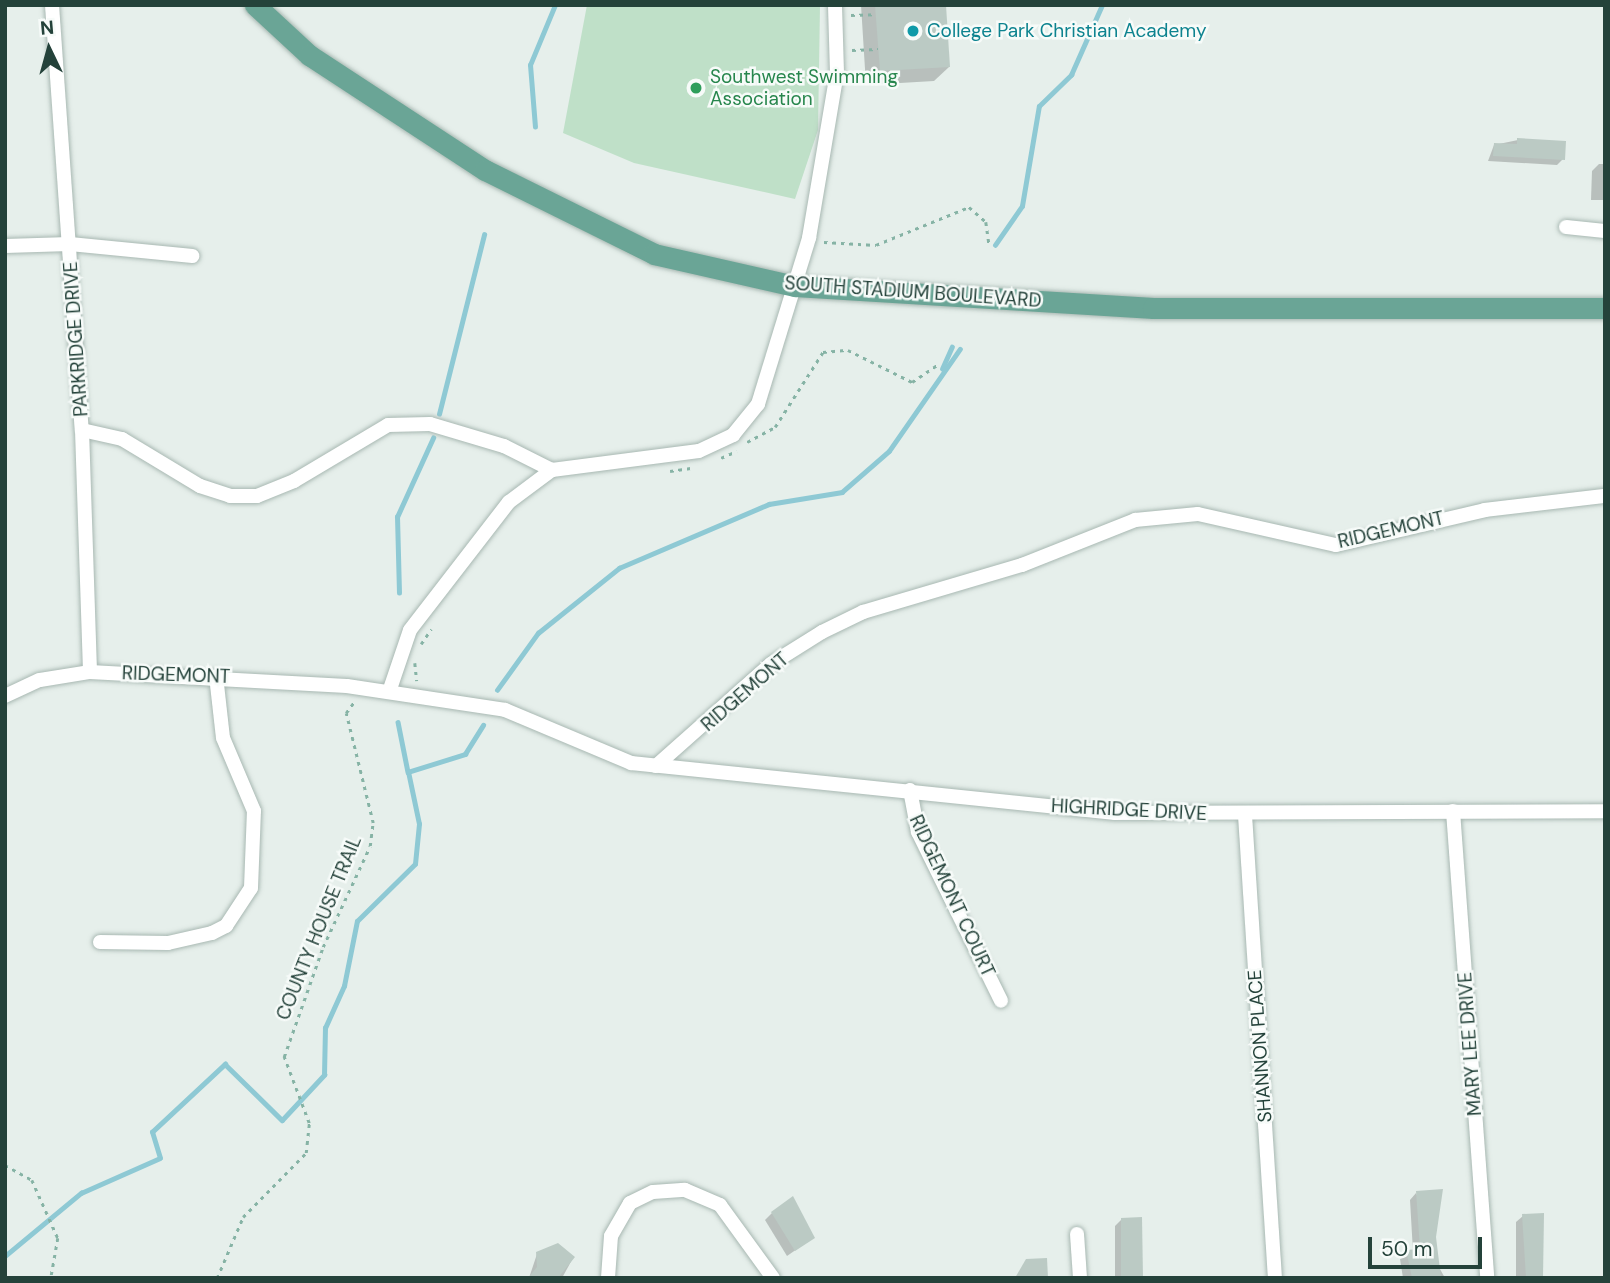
<!DOCTYPE html>
<html>
<head>
<meta charset="utf-8">
<style>
  body { margin:0 }
  #map { position:relative; width:1610px; height:1283px; overflow:hidden; background:#e6efeb; font-family:"DM Sans",sans-serif }
  div>[style] { position:absolute }
  .green>* { inset:0; background:#bfe0c8 }
  .shadow>* { inset:0; background:#0003 }
  .stream>* { height:4.5px; margin:-2.25px; padding:0 2.25px; transform-origin:2.25px; border-radius:2.25px; background:#8ec9d4 }
  .building>* { inset:0; background:#bbcac4 }
  .path>* { height:2.5px; margin-top:-1.25px; transform-origin:0; background:repeating-linear-gradient(90deg,#86b3a5 0 3.5px,transparent 0 8.5px) }
  .roads { filter:drop-shadow(0 0 2px #a8b8b2) drop-shadow(0 0 2px #a8b8b2) }
  .street>* { height:14px; margin:-7px; padding:0 7px; transform-origin:7px; border-radius:7px; background:#fff }
  .primary>* { height:21px; margin:-10.5px; padding:0 10.5px; transform-origin:10.5px; border-radius:10.5px; background:#6aa596 }
  .dots>* { width:19px; height:19px; translate:-50% -50%; box-sizing:border-box; border:4px solid #f7fbf9; border-radius:50% }
  span { translate:-50% -50%; white-space:nowrap; text-align:center; line-height:1.15; -webkit-text-stroke:5px #f7fbf9; paint-order:stroke }
  .culture-label { font-size:19px; color:#0d838f }
  .left { translate:0 -50%; text-align:left }
  .leisure-label { font-size:19px; color:#27864d }
  .street-label { font-size:19px; color:#24423a }
  .frame { position:absolute; inset:0; border:7px solid #24423a; pointer-events:none }
  .north { position:absolute; left:14px; top:14px; width:70px; height:70px; -webkit-text-stroke:5px #f7fbf9; paint-order:stroke; rotate:355deg; font-size:19px; font-weight:700; line-height:28px; text-align:center; color:#24423a }
  .north::after { content:''; display:block; margin:auto; width:24px; height:32px; background:#24423a; clip-path:polygon(50% 0,100% 100%,50% 72%,0 100%) }
  .scale { position:absolute; left:1368px; top:1237px; width:114px; height:32px; box-sizing:border-box; border:4px solid #24423a; border-top:0; padding-left:9px; font-size:21px; line-height:24px; white-space:nowrap; color:#24423a; -webkit-text-stroke:5px #f7fbf9; paint-order:stroke }
</style>
</head>
<body>
<div id="map">
  <div class="green">
    <i style="clip-path:polygon(587px 5px,820px 5px,818px 130px,795px 199px,634px 163px,563px 133px)"></i>
  </div>
  <div class="shadow">
    <i style="clip-path:polygon(861px 5px,944px 5px,949px 67px,934px 81px,866px 85px)"></i>
    <i style="clip-path:polygon(1518px 140px,1563px 159px,1557px 165px,1488px 161px,1494px 145px)"></i>
    <i style="clip-path:polygon(1599px 164px,1605px 164px,1605px 200px,1591px 200px,1592px 171px)"></i>
    <i style="clip-path:polygon(1416px 1193px,1434px 1237px,1436px 1262px,1445px 1278px,1403px 1278px,1400px 1259px,1413px 1252px,1410px 1200px)"></i>
    <i style="clip-path:polygon(772px 1213px,813px 1238px,787px 1256px,765px 1220px)"></i>
    <i style="clip-path:polygon(1523px 1216px,1542px 1278px,1516px 1278px,1516px 1222px)"></i>
    <i style="clip-path:polygon(1122px 1219px,1141px 1278px,1115px 1278px,1115px 1226px)"></i>
    <i style="clip-path:polygon(537px 1254px,573px 1258px,562px 1278px,529px 1278px)"></i>
  </div>
  <div class="stream">
    <i style="left:535px;top:127px;width:62px;rotate:-94.6deg"></i>
    <i style="left:530px;top:65px;width:65px;rotate:-67.4deg"></i>
    <i style="left:995px;top:245px;width:47px;rotate:-55.3deg"></i>
    <i style="left:1022px;top:206px;width:101px;rotate:-80.4deg"></i>
    <i style="left:1039px;top:106px;width:45px;rotate:-44.1deg"></i>
    <i style="left:1071px;top:75px;width:77px;rotate:-66.1deg"></i>
    <i style="left:942px;top:369px;width:24px;rotate:-66deg"></i>
    <i style="left:439px;top:414px;width:185px;rotate:-75.9deg"></i>
    <i style="left:399px;top:593px;width:76px;rotate:-91.5deg"></i>
    <i style="left:397px;top:517px;width:87px;rotate:-65.5deg"></i>
    <i style="left:497px;top:690px;width:70px;rotate:-54.3deg"></i>
    <i style="left:538px;top:633px;width:104px;rotate:-38.7deg"></i>
    <i style="left:619px;top:568px;width:163px;rotate:-23.1deg"></i>
    <i style="left:769px;top:504px;width:74px;rotate:-9.3deg"></i>
    <i style="left:842px;top:492px;width:62px;rotate:-41.1deg"></i>
    <i style="left:889px;top:451px;width:124px;rotate:-55.2deg"></i>
    <i style="left:398px;top:722px;width:51px;rotate:78.7deg"></i>
    <i style="left:5px;top:1256px;width:99px;rotate:-39.7deg"></i>
    <i style="left:81px;top:1193px;width:86px;rotate:-23.9deg"></i>
    <i style="left:160px;top:1158px;width:27px;rotate:-107deg"></i>
    <i style="left:152px;top:1132px;width:100px;rotate:-43deg"></i>
    <i style="left:225px;top:1064px;width:80px;rotate:44.5deg"></i>
    <i style="left:282px;top:1120px;width:62px;rotate:-47deg"></i>
    <i style="left:324px;top:1075px;width:47px;rotate:-88.8deg"></i>
    <i style="left:325px;top:1028px;width:46px;rotate:-65.7deg"></i>
    <i style="left:344px;top:986px;width:66px;rotate:-78.7deg"></i>
    <i style="left:357px;top:921px;width:81px;rotate:-44.5deg"></i>
    <i style="left:415px;top:864px;width:40px;rotate:-84.3deg"></i>
    <i style="left:419px;top:824px;width:53px;rotate:-101.9deg"></i>
    <i style="left:408px;top:772px;width:60px;rotate:-17.5deg"></i>
    <i style="left:465px;top:754px;width:34px;rotate:-58deg"></i>
  </div>
  <div class="building">
    <i style="clip-path:polygon(875px 5px,946px 5px,950px 67px,880px 71px)"></i>
    <i style="clip-path:polygon(1517px 138px,1566px 141px,1565px 160px,1493px 156px,1494px 143px,1517px 144px)"></i>
    <i style="clip-path:polygon(1443px 1189px,1436px 1237px,1441px 1278px,1412px 1278px,1406px 1250px,1420px 1249px,1416px 1191px)"></i>
    <i style="clip-path:polygon(793px 1196px,815px 1238px,795px 1251px,771px 1212px)"></i>
    <i style="clip-path:polygon(1544px 1213px,1543px 1278px,1526px 1278px,1522px 1214px)"></i>
    <i style="clip-path:polygon(1142px 1217px,1143px 1278px,1121px 1278px,1121px 1218px)"></i>
    <i style="clip-path:polygon(558px 1243px,575px 1257px,558px 1278px,528px 1278px,537px 1267px,536px 1252px)"></i>
    <i style="clip-path:polygon(1047px 1258px,1048px 1278px,1015px 1278px,1026px 1259px)"></i>
  </div>
  <div class="path">
    <i style="left:851px;top:15px;width:25px;rotate:-2deg"></i>
    <i style="left:852px;top:50px;width:26px;rotate:-2deg"></i>
    <i style="left:824px;top:242px;width:52px;rotate:3.3deg"></i>
    <i style="left:876px;top:245px;width:100px;rotate:-22.2deg"></i>
    <i style="left:969px;top:207px;width:23px;rotate:41deg"></i>
    <i style="left:986px;top:222px;width:21px;rotate:82deg"></i>
    <i style="left:747px;top:442px;width:32px;rotate:-28deg"></i>
    <i style="left:775px;top:427px;width:89px;rotate:-57.4deg"></i>
    <i style="left:823px;top:352px;width:25px;rotate:-5deg"></i>
    <i style="left:848px;top:350px;width:72px;rotate:26.6deg"></i>
    <i style="left:912px;top:382px;width:32px;rotate:-34deg"></i>
    <i style="left:721px;top:458px;width:17px;rotate:-24deg"></i>
    <i style="left:670px;top:471px;width:21px;rotate:-8deg"></i>
    <i style="left:421px;top:644px;width:18px;rotate:-56deg"></i>
    <i style="left:415px;top:663px;width:18px;rotate:84deg"></i>
    <i style="left:5px;top:1165px;width:31px;rotate:29deg"></i>
    <i style="left:32px;top:1180px;width:64px;rotate:65.9deg"></i>
    <i style="left:58px;top:1238px;width:41px;rotate:99.9deg"></i>
    <i style="left:217px;top:1278px;width:66px;rotate:-66.9deg"></i>
    <i style="left:243px;top:1217px;width:90px;rotate:-45.5deg"></i>
    <i style="left:306px;top:1153px;width:30px;rotate:-84deg"></i>
    <i style="left:309px;top:1123px;width:71px;rotate:-110.7deg"></i>
    <i style="left:284px;top:1057px;width:117px;rotate:-70.5deg"></i>
    <i style="left:323px;top:947px;width:111px;rotate:-65deg"></i>
    <i style="left:370px;top:846px;width:23px;rotate:-83deg"></i>
    <i style="left:373px;top:823px;width:113px;rotate:-103.8deg"></i>
    <i style="left:346px;top:713px;width:14px;rotate:-54deg"></i>
  </div>
  <div class="roads">
    <div class="street">
      <i style="left:52px;top:5px;width:426px;rotate:86deg"></i>
      <i style="left:82px;top:430px;width:242px;rotate:88.1deg"></i>
      <i style="left:1566px;top:227px;width:39px;rotate:6deg"></i>
      <i style="left:5px;top:246px;width:65px;rotate:-1.8deg"></i>
      <i style="left:70px;top:244px;width:123px;rotate:5.6deg"></i>
      <i style="left:82px;top:430px;width:41px;rotate:12.7deg"></i>
      <i style="left:122px;top:439px;width:91px;rotate:31.1deg"></i>
      <i style="left:200px;top:486px;width:32px;rotate:18deg"></i>
      <i style="left:230px;top:496px;width:27px"></i>
      <i style="left:257px;top:496px;width:40px;rotate:-22deg"></i>
      <i style="left:294px;top:481px;width:109px;rotate:-30.8deg"></i>
      <i style="left:388px;top:425px;width:42px;rotate:-1.4deg"></i>
      <i style="left:430px;top:424px;width:77px;rotate:16.6deg"></i>
      <i style="left:504px;top:446px;width:54px;rotate:26.6deg"></i>
      <i style="left:389px;top:692px;width:65px;rotate:-71.3deg"></i>
      <i style="left:410px;top:630px;width:162px;rotate:-52.3deg"></i>
      <i style="left:509px;top:502px;width:54px;rotate:-36.7deg"></i>
      <i style="left:552px;top:470px;width:148px;rotate:-7.4deg"></i>
      <i style="left:699px;top:451px;width:38px;rotate:-25deg"></i>
      <i style="left:733px;top:435px;width:40px;rotate:-51deg"></i>
      <i style="left:758px;top:404px;width:174px;rotate:-72.9deg"></i>
      <i style="left:809px;top:238px;width:167px;rotate:-80.4deg"></i>
      <i style="left:837px;top:73px;width:68px;rotate:-91.7deg"></i>
      <i style="left:5px;top:696px;width:38px;rotate:-25deg"></i>
      <i style="left:40px;top:680px;width:51px;rotate:-9.1deg"></i>
      <i style="left:90px;top:672px;width:257px;rotate:3.1deg"></i>
      <i style="left:347px;top:686px;width:160px;rotate:8.6deg"></i>
      <i style="left:505px;top:710px;width:137px;rotate:22.8deg"></i>
      <i style="left:631px;top:763px;width:487px;rotate:5.9deg"></i>
      <i style="left:1115px;top:813px;width:490px;rotate:-0.2deg"></i>
      <i style="left:656px;top:766px;width:154px;rotate:-41.6deg"></i>
      <i style="left:771px;top:664px;width:60px;rotate:-32.1deg"></i>
      <i style="left:822px;top:632px;width:46px;rotate:-26deg"></i>
      <i style="left:863px;top:612px;width:166px;rotate:-16.5deg"></i>
      <i style="left:1022px;top:565px;width:122px;rotate:-21.7deg"></i>
      <i style="left:1135px;top:520px;width:63px;rotate:-5.4deg"></i>
      <i style="left:1198px;top:514px;width:141px;rotate:12.7deg"></i>
      <i style="left:1336px;top:545px;width:153px;rotate:-13.2deg"></i>
      <i style="left:1485px;top:510px;width:121px;rotate:-6.7deg"></i>
      <i style="left:910px;top:790px;width:43px;rotate:79.2deg"></i>
      <i style="left:918px;top:832px;width:188px;rotate:63.8deg"></i>
      <i style="left:1453px;top:811px;width:468px;rotate:85.8deg"></i>
      <i style="left:1245px;top:815px;width:464px;rotate:86.3deg"></i>
      <i style="left:100px;top:942px;width:68px;rotate:0.8deg"></i>
      <i style="left:168px;top:943px;width:45px;rotate:-12.8deg"></i>
      <i style="left:212px;top:933px;width:16px;rotate:-27deg"></i>
      <i style="left:226px;top:926px;width:45px;rotate:-56.7deg"></i>
      <i style="left:251px;top:888px;width:77px;rotate:-87.8deg"></i>
      <i style="left:254px;top:811px;width:79px;rotate:-113deg"></i>
      <i style="left:223px;top:738px;width:62px;rotate:-96.4deg"></i>
      <i style="left:1077px;top:1234px;width:44px;rotate:86.1deg"></i>
      <i style="left:608px;top:1278px;width:42px;rotate:-85.9deg"></i>
      <i style="left:611px;top:1236px;width:38px;rotate:-60deg"></i>
      <i style="left:630px;top:1203px;width:25px;rotate:-26deg"></i>
      <i style="left:653px;top:1192px;width:32px;rotate:-4deg"></i>
      <i style="left:685px;top:1190px;width:38px;rotate:23deg"></i>
      <i style="left:720px;top:1205px;width:90px;rotate:54deg"></i>
    </div>
    <div class="primary">
      <i style="left:255px;top:5px;width:74px;rotate:42.8deg"></i>
      <i style="left:309px;top:55px;width:210px;rotate:33.2deg"></i>
      <i style="left:485px;top:170px;width:189px;rotate:26.4deg"></i>
      <i style="left:654px;top:254px;width:145px;rotate:12.8deg"></i>
      <i style="left:795px;top:286px;width:359px;rotate:3.5deg"></i>
      <i style="left:1153px;top:308px;width:452px"></i>
    </div>
  </div>
  <div class="dots">
    <i style="left:913px;top:31px;background:#0f9aa8"></i>
    <i style="left:696px;top:88px;background:#2e9e5b"></i>
  </div>
  <div class="culture-label">
    <span class="left" style="left:927px;top:31px">College Park Christian Academy</span>
  </div>
  <div class="leisure-label">
    <span class="left" style="left:710px;top:88px">Southwest Swimming<br>Association</span>
  </div>
  <div class="street-label">
    <span style="left:913px;top:292px;rotate:4deg">SOUTH STADIUM BOULEVARD</span>
    <span style="left:76px;top:339px;rotate:-94deg">PARKRIDGE DRIVE</span>
    <span style="left:1391px;top:530px;rotate:-13deg">RIDGEMONT</span>
    <span style="left:176px;top:675px;rotate:2deg">RIDGEMONT</span>
    <span style="left:745px;top:692px;rotate:-41deg">RIDGEMONT</span>
    <span style="left:1129px;top:810px;rotate:3deg">HIGHRIDGE DRIVE</span>
    <span style="left:952px;top:896px;rotate:65deg">RIDGEMONT COURT</span>
    <span style="left:319px;top:928px;rotate:-68deg">COUNTY HOUSE TRAIL</span>
    <span style="left:1470px;top:1044px;rotate:-94deg">MARY LEE DRIVE</span>
    <span style="left:1260px;top:1046px;rotate:-94deg">SHANNON PLACE</span>
  </div>
  <div class="frame"></div>
  <div class="north">N</div>
  <div class="scale">50 m</div>
</div>
</body>
</html>
